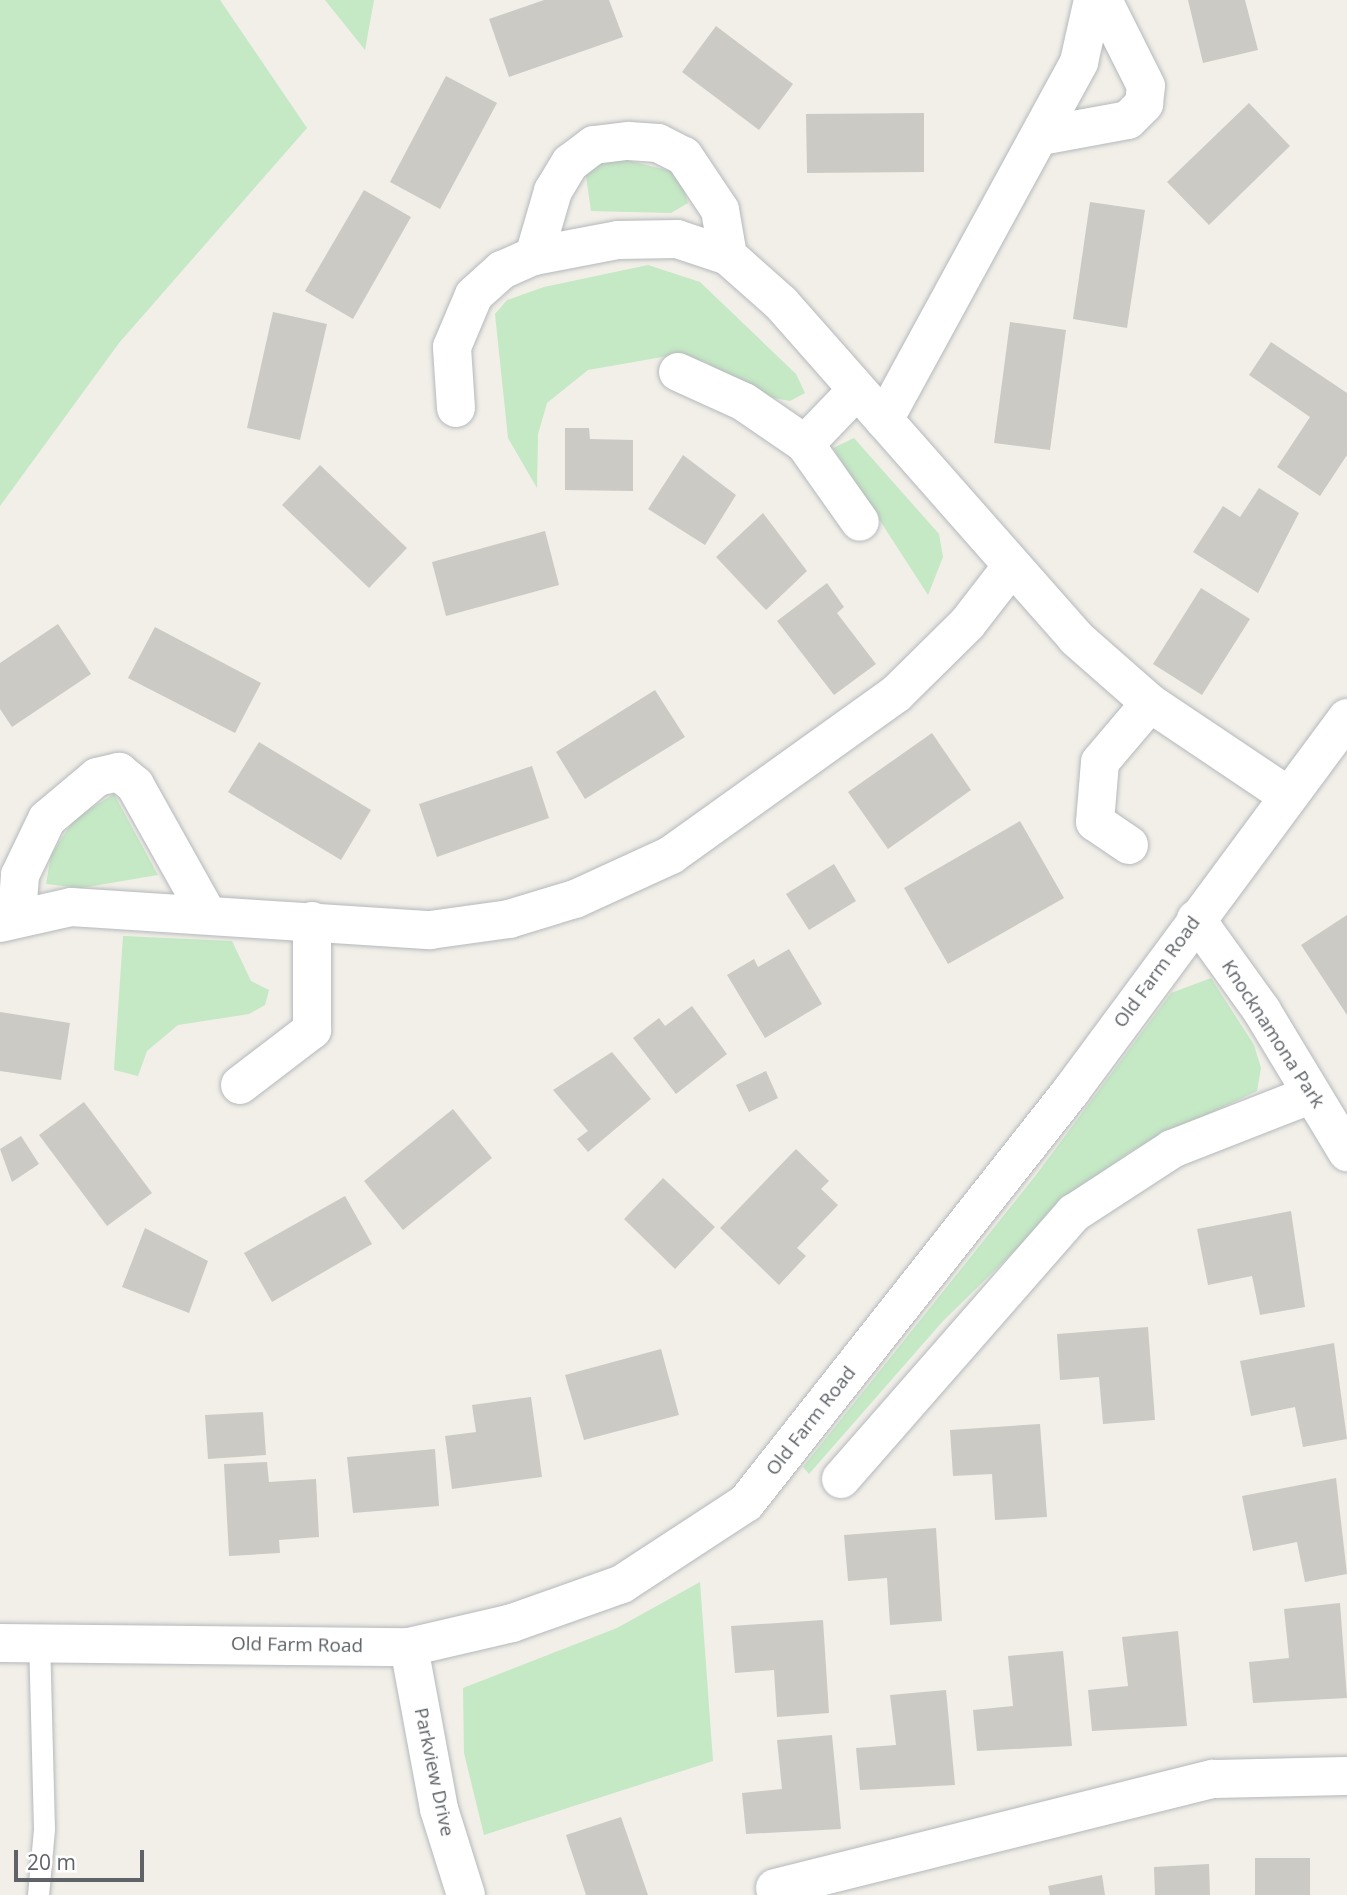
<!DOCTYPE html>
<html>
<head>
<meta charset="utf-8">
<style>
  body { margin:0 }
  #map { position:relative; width:1347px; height:1895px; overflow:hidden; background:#f1efe8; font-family:"Open Sans",sans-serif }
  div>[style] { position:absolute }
  .green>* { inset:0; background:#c5e8c5 }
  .building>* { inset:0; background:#cccac5 }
  .roads { filter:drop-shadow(0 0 2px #b5b8bc) drop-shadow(0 0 2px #b5b8bc) }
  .lane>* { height:21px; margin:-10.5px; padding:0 10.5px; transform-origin:10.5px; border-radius:10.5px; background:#fff }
  .street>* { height:38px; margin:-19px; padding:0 19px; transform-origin:19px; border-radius:19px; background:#fff }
  .secondary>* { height:38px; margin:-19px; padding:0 19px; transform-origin:19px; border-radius:19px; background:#fff }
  span { translate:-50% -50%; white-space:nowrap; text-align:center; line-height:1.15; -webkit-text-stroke:5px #fff; paint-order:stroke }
  .street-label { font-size:19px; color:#5f6368 }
  .scale { position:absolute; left:14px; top:1850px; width:130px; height:32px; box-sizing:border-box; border:4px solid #5f6368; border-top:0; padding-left:9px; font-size:21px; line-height:24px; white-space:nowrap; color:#5f6368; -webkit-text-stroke:5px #fff; paint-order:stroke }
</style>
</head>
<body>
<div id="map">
  <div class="green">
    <i style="clip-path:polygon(0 0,220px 0,307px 128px,119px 343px,0 506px)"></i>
    <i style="clip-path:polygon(325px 0,374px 0,365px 50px)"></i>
    <i style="clip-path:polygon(606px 155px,679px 173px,688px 203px,671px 213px,591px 211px,585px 169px)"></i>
    <i style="clip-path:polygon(648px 265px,700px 282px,796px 374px,805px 393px,790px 401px,769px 397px,703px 361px,668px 356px,588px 370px,547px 403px,538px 434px,537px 488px,508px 438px,495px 314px,507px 300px,544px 287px)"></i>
    <i style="clip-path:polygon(854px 438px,939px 534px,943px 557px,928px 595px,833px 448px)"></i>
    <i style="clip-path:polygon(114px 794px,158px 875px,81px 888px,46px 884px,51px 855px,75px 818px)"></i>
    <i style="clip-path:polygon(123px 936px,232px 941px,251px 981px,269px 990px,265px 1005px,249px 1014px,178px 1025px,147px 1051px,138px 1076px,114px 1070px)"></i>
    <i style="clip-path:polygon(1211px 978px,1254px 1045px,1261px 1068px,1257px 1091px,1133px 1150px,1078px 1189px,943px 1321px,809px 1474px,803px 1467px,1036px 1175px,1171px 993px)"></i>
    <i style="clip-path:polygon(700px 1582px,713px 1761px,484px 1835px,464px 1753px,463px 1688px,617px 1628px)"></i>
  </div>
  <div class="building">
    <i style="clip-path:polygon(544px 0,609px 0,623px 37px,509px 77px,489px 19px)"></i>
    <i style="clip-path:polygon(1188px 0,1245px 0,1258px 50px,1203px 63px)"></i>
    <i style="clip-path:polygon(716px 26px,793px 84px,759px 130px,682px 72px)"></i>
    <i style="clip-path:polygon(446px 76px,497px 103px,440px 209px,390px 182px)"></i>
    <i style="clip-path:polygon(1249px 103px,1290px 146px,1209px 225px,1167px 182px)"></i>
    <i style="clip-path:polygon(924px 113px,924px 172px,807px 173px,806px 114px)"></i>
    <i style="clip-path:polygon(364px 190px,411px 217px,353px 319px,305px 291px)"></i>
    <i style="clip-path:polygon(1090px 202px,1145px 210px,1127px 328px,1073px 319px)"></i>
    <i style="clip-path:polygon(273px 312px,327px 324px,300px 440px,247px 428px)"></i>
    <i style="clip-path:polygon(1010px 322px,1066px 330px,1050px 450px,994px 443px)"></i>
    <i style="clip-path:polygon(1271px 342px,1347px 393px,1347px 455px,1320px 496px,1277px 467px,1310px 417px,1249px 375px)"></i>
    <i style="clip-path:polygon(565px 428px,589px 428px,590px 439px,633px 440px,633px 491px,565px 490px)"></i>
    <i style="clip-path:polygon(683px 455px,736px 495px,705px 545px,648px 509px)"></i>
    <i style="clip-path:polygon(320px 465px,407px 548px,369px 588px,282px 505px)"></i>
    <i style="clip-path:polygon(1259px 488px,1299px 513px,1258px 593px,1193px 552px,1223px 506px,1240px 517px)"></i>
    <i style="clip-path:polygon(763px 513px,807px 571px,766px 610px,716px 557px)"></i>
    <i style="clip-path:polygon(545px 531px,559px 585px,446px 616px,432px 562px)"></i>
    <i style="clip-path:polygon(827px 583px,844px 607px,837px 613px,876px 664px,834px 695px,777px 621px)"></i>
    <i style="clip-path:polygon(1201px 588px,1250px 619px,1202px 695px,1153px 664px)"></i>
    <i style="clip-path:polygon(58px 624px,91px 674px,12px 727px,0 709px,0 663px)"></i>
    <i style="clip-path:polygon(155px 627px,261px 683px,235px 733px,128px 678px)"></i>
    <i style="clip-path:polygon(655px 690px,685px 737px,585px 799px,556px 752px)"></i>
    <i style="clip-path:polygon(932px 733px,971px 790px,888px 849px,848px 792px)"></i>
    <i style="clip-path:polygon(259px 742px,371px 810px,341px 860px,228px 792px)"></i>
    <i style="clip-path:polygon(532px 766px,549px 818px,437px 857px,419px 804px)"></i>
    <i style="clip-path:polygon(1020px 821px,1064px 898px,948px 964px,904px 888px)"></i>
    <i style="clip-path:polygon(834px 864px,856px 901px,809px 930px,786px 894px)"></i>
    <i style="clip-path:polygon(1347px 915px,1347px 1015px,1301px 945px)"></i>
    <i style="clip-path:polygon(789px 949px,822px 1004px,765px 1038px,727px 975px,754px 959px,758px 967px)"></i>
    <i style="clip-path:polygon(692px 1006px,727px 1054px,676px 1094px,633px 1038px,659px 1018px,665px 1026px)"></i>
    <i style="clip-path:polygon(0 1012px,70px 1023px,61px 1080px,0 1071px)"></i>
    <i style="clip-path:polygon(612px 1052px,651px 1099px,588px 1152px,577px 1139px,588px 1131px,553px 1090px)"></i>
    <i style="clip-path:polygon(766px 1071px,778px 1098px,749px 1112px,736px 1085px)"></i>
    <i style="clip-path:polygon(84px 1102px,152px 1193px,107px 1226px,39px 1135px)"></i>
    <i style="clip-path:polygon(453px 1109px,492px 1158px,403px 1230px,364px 1181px)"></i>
    <i style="clip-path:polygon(21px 1136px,39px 1164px,12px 1182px,0 1149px)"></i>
    <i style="clip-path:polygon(796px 1149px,829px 1181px,821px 1189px,838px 1205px,797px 1248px,806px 1256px,779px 1285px,720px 1228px)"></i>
    <i style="clip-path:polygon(663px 1178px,715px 1227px,675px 1269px,624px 1219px)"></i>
    <i style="clip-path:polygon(345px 1196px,372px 1244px,272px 1302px,244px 1253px)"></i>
    <i style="clip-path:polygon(1291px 1211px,1305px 1307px,1260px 1315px,1252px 1276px,1208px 1285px,1197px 1229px)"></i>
    <i style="clip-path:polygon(145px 1228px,208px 1261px,189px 1313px,122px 1287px)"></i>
    <i style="clip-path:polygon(1148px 1327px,1155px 1420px,1103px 1424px,1099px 1377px,1060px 1380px,1057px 1334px)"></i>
    <i style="clip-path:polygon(1334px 1343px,1347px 1439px,1303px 1447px,1295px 1407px,1251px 1416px,1240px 1361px)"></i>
    <i style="clip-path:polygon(661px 1349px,679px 1415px,584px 1440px,565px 1375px)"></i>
    <i style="clip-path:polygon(531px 1397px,542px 1477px,452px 1489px,445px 1436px,476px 1432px,472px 1405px)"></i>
    <i style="clip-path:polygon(263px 1412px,266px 1455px,208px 1459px,205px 1415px)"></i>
    <i style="clip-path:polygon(1040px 1424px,1047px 1517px,995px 1520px,992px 1474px,953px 1476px,950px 1430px)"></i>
    <i style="clip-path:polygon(435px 1449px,439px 1506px,353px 1513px,347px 1457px)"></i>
    <i style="clip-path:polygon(267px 1462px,269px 1482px,316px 1479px,319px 1537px,279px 1540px,280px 1553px,229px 1556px,224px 1464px)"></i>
    <i style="clip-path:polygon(1336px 1478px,1347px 1574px,1305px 1582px,1297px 1542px,1253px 1551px,1242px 1496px)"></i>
    <i style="clip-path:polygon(936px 1528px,942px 1621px,890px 1625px,887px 1578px,848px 1581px,844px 1535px)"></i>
    <i style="clip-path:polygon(1340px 1603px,1347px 1698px,1253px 1703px,1249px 1662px,1289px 1658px,1284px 1609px)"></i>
    <i style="clip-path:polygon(823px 1620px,829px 1713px,777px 1717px,774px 1670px,735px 1673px,731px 1626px)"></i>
    <i style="clip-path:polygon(1178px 1631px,1187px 1726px,1092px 1731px,1088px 1690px,1128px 1686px,1122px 1637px)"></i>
    <i style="clip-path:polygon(1063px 1651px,1072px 1746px,977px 1751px,973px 1710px,1013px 1706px,1008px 1656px)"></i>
    <i style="clip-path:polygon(946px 1690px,955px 1785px,860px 1790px,856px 1748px,896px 1745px,890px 1695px)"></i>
    <i style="clip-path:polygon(832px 1735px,841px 1829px,746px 1834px,742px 1793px,782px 1789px,777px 1740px)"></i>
    <i style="clip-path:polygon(621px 1817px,648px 1895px,586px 1895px,566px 1835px)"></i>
    <i style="clip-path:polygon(1255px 1858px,1310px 1858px,1310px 1895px,1255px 1895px)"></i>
    <i style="clip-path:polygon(1209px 1864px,1210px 1895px,1155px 1895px,1154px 1867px)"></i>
    <i style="clip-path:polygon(1102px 1875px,1105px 1895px,1050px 1895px,1048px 1886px)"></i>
  </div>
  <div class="roads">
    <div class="lane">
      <i style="left:38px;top:1895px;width:66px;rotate:-84.8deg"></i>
      <i style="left:44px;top:1829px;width:186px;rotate:-91.5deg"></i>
    </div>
    <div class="street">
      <i style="left:1041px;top:136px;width:88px;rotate:-10.4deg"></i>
      <i style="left:1128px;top:120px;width:23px;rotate:-45deg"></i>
      <i style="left:1144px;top:104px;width:18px;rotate:-84deg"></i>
      <i style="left:1146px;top:86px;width:96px;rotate:-116.6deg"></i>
      <i style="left:534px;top:256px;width:68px;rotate:-73.7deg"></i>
      <i style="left:553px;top:191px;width:33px;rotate:-59deg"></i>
      <i style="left:570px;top:163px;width:30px;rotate:-37deg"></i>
      <i style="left:594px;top:145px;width:35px;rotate:-7deg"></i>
      <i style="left:629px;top:141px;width:29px;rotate:4deg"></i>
      <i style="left:658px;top:143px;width:29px;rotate:27deg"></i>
      <i style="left:684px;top:156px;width:65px;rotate:56.3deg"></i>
      <i style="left:720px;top:210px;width:47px;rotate:80.1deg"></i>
      <i style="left:678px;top:372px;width:72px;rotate:24.4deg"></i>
      <i style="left:744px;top:402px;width:74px;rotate:34.5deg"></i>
      <i style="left:805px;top:444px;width:95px;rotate:54.8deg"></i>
      <i style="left:456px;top:408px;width:61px;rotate:-93.8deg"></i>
      <i style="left:452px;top:347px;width:56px;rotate:-67.1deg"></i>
      <i style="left:474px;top:295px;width:38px;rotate:-42deg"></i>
      <i style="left:502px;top:270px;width:35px;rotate:-24deg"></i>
      <i style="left:534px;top:256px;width:86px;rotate:-10.8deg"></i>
      <i style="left:618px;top:240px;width:59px;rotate:-1deg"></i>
      <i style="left:677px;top:239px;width:54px;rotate:18.4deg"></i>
      <i style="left:728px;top:256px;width:71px;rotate:41.6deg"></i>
      <i style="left:781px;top:303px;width:446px;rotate:48.6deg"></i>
      <i style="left:1076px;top:638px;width:98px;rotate:41.3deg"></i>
      <i style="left:1150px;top:703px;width:165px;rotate:33.9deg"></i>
      <i style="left:884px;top:420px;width:408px;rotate:-61.4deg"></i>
      <i style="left:1079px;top:62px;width:64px;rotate:-77.3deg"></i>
      <i style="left:805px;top:444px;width:74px;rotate:-46.1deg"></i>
      <i style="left:1129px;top:845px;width:41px;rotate:-145.9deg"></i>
      <i style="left:1095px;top:822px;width:60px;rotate:-85.2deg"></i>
      <i style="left:1100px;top:762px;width:77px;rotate:-49.7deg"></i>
      <i style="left:17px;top:916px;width:41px;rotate:-85.8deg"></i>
      <i style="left:20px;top:875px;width:62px;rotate:-64.3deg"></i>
      <i style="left:47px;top:819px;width:65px;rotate:-40deg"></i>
      <i style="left:97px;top:777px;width:23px;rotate:-13deg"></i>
      <i style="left:119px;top:772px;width:21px;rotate:39deg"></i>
      <i style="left:135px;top:785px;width:145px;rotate:60.8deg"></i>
      <i style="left:1196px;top:919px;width:113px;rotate:54.3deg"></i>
      <i style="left:1262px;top:1011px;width:165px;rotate:58.9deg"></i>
      <i style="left:0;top:923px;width:73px;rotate:-12.7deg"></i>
      <i style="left:71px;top:907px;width:360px;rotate:3.7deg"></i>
      <i style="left:430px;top:930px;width:80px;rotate:-7.9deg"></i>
      <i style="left:509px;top:919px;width:69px;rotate:-16.9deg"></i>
      <i style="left:575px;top:899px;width:106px;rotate:-24.6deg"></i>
      <i style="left:671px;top:855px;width:277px;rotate:-35.6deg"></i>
      <i style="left:896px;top:694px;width:100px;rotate:-44.6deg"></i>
      <i style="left:967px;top:624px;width:72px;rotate:-52.3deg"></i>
      <i style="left:240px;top:1085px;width:91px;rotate:-37.4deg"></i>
      <i style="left:312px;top:1030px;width:109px;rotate:-90deg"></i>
      <i style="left:841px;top:1479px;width:354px;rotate:-48.8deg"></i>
      <i style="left:1074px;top:1213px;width:117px;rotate:-33.1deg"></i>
      <i style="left:1172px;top:1149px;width:150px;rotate:-21.4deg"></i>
      <i style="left:409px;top:1647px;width:165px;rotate:79.5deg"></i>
      <i style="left:439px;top:1809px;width:90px;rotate:72.6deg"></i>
      <i style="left:775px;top:1888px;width:451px;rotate:-14deg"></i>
      <i style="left:1213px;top:1779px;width:134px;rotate:-1.3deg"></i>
    </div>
    <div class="secondary">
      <i style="left:0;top:1643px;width:409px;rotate:0.6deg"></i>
      <i style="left:409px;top:1647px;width:106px;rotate:-13.1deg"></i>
      <i style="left:512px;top:1623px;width:117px;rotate:-19.5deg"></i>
      <i style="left:622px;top:1584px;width:148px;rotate:-33.2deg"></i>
      <i style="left:746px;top:1503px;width:525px;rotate:-51.73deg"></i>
      <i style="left:1071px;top:1091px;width:464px;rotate:-53.5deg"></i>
    </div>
  </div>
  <div class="street-label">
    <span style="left:1157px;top:972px;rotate:-54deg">Old Farm Road</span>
    <span style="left:1273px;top:1034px;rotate:57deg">Knocknamona Park</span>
    <span style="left:811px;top:1421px;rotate:-52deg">Old Farm Road</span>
    <span style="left:297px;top:1645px;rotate:1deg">Old Farm Road</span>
    <span style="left:434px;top:1772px;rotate:78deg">Parkview Drive</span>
  </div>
  <div class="scale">20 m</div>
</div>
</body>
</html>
